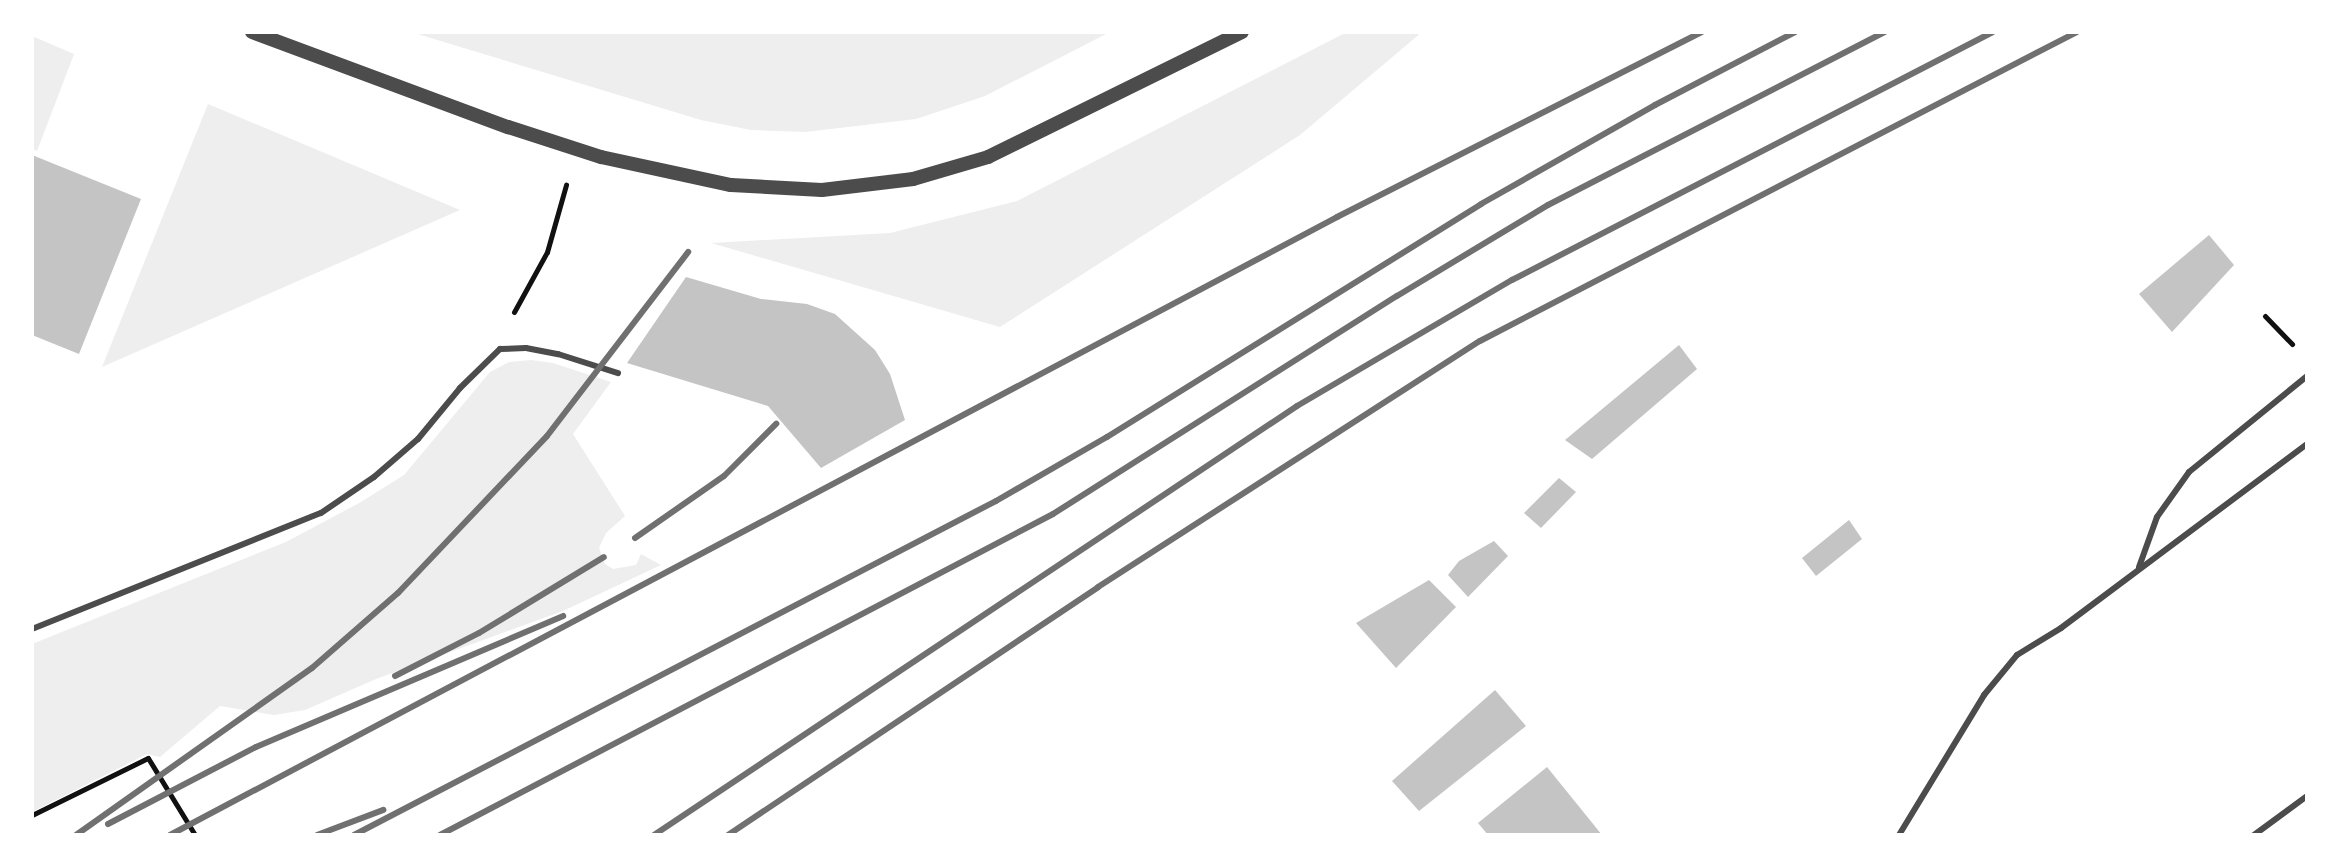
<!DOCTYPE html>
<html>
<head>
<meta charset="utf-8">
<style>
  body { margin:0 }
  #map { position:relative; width:2339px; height:867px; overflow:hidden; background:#fff; font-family:"Alegreya Sans",sans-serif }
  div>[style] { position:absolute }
  .green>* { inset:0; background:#eee }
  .building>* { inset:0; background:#c4c4c4 }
  .path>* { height:5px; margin:-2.5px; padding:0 2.5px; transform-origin:2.5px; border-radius:2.5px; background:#111 }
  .service>* { height:6px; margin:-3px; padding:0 3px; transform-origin:3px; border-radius:3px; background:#4c4c4c }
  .tertiary>* { height:14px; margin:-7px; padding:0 7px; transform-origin:7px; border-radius:7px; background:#4c4c4c }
  .rail>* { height:6px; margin:-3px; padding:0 3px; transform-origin:3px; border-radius:3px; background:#707070 }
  span { translate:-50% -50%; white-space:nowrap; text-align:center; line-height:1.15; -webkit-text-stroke:6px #fff; paint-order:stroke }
  .frame { position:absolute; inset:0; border:34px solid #fff; pointer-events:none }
</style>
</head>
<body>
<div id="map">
  <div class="green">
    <i style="clip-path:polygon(411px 32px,1110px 32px,985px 96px,916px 119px,805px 132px,751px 130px,701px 120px)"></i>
    <i style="clip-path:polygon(1347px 32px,1422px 32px,1300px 135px,1000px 327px,711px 243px,890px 233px,1017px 201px)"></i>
    <i style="clip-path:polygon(32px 36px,74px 54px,37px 151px,32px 149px)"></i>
    <i style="clip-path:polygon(208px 104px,460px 210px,102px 367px)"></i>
    <i style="clip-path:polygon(531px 360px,553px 363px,611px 382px,573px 434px,625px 516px,606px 533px,599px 548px,605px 564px,613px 569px,636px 565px,641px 554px,661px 565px,563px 611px,376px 679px,305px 710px,274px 715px,220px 706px,160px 757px,147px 754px,32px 812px,32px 644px,286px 542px,361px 502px,404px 475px,490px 372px,509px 362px)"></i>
  </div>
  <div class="building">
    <i style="clip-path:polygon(32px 155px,141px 199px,79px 354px,32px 335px)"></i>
    <i style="clip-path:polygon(2209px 235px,2234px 265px,2172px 332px,2139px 294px)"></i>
    <i style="clip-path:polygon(686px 277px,761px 299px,807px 304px,835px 314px,875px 350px,890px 374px,905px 420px,821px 468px,768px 406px,627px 363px)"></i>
    <i style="clip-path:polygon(1679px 345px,1697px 369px,1592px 459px,1565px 440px)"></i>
    <i style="clip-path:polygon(1559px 478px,1576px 492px,1541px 528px,1524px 513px)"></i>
    <i style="clip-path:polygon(1849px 520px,1862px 539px,1816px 576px,1802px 558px)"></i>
    <i style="clip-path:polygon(1494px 541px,1508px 556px,1468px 597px,1448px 575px,1459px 561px)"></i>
    <i style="clip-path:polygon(1429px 580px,1456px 607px,1396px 668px,1356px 623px)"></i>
    <i style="clip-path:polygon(1495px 690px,1526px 726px,1419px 811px,1392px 781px)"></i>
    <i style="clip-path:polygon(1547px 767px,1602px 835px,1488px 835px,1478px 823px)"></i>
  </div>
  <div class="path">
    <i style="left:514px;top:312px;width:68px;rotate:-61.2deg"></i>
    <i style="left:547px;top:252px;width:70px;rotate:-74.2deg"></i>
    <i style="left:2265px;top:316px;width:39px;rotate:46deg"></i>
    <i style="left:32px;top:815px;width:129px;rotate:-26.2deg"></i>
    <i style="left:148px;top:758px;width:90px;rotate:58.6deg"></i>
  </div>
  <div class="service">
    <i style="left:2139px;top:567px;width:53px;rotate:-70.2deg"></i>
    <i style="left:2157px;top:517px;width:55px;rotate:-54.6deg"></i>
    <i style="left:2189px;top:472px;width:152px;rotate:-39.1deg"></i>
    <i style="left:32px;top:629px;width:311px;rotate:-21.9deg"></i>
    <i style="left:321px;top:513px;width:64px;rotate:-34.2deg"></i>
    <i style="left:374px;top:477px;width:58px;rotate:-40.8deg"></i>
    <i style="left:418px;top:439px;width:66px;rotate:-50.5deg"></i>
    <i style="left:460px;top:388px;width:56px;rotate:-44.3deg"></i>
    <i style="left:500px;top:349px;width:26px;rotate:-2deg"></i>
    <i style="left:526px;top:348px;width:33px;rotate:11deg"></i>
    <i style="left:558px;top:354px;width:63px;rotate:17.6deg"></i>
    <i style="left:1899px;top:835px;width:164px;rotate:-58.7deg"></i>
    <i style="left:1984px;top:695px;width:52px;rotate:-50.5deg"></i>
    <i style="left:2017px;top:655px;width:52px;rotate:-31.5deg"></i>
    <i style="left:2061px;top:628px;width:307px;rotate:-36.8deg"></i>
    <i style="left:2254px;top:835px;width:66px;rotate:-36.3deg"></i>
  </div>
  <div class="tertiary">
    <i style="left:252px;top:32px;width:273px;rotate:20.4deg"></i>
    <i style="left:508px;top:127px;width:98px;rotate:17.9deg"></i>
    <i style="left:601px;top:157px;width:133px;rotate:12.2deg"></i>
    <i style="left:731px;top:185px;width:91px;rotate:3.1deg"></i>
    <i style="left:822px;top:190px;width:92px;rotate:-6.9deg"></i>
    <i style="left:913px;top:179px;width:78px;rotate:-16.3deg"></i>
    <i style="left:988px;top:157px;width:283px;rotate:-26.2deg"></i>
  </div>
  <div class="rail">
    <i style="left:635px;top:538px;width:108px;rotate:-34.9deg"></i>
    <i style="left:724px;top:476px;width:74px;rotate:-45deg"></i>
    <i style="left:395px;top:676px;width:94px;rotate:-27.1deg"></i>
    <i style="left:479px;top:633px;width:146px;rotate:-31.3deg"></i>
    <i style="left:108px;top:824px;width:167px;rotate:-27.5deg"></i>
    <i style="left:256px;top:747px;width:334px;rotate:-23.1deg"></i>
    <i style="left:76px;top:835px;width:289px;rotate:-35.3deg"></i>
    <i style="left:312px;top:668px;width:114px;rotate:-41.1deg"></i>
    <i style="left:398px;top:593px;width:216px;rotate:-46.5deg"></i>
    <i style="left:547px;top:436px;width:232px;rotate:-52.5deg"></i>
    <i style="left:170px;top:835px;width:1321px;rotate:-27.9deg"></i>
    <i style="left:1337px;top:217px;width:409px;rotate:-26.9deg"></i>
    <i style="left:317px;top:835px;width:71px;rotate:-20.7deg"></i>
    <i style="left:354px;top:835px;width:724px;rotate:-27.49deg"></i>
    <i style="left:996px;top:501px;width:128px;rotate:-30deg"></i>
    <i style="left:1107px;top:437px;width:441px;rotate:-31.9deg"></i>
    <i style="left:1481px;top:204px;width:200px;rotate:-29.6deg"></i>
    <i style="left:1655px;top:105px;width:158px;rotate:-27.5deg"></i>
    <i style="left:440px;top:835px;width:692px;rotate:-27.64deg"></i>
    <i style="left:1053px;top:514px;width:407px;rotate:-32.4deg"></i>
    <i style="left:1397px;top:296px;width:176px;rotate:-31.1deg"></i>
    <i style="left:1548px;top:205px;width:379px;rotate:-27.2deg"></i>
    <i style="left:654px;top:835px;width:773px;rotate:-33.71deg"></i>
    <i style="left:1297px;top:406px;width:249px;rotate:-30.4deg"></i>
    <i style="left:1512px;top:280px;width:541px;rotate:-27.28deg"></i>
    <i style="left:728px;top:835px;width:445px;rotate:-33.8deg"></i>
    <i style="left:1098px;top:587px;width:454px;rotate:-32.8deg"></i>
    <i style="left:1480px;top:341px;width:672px;rotate:-27.37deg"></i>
  </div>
  <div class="frame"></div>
</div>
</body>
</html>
